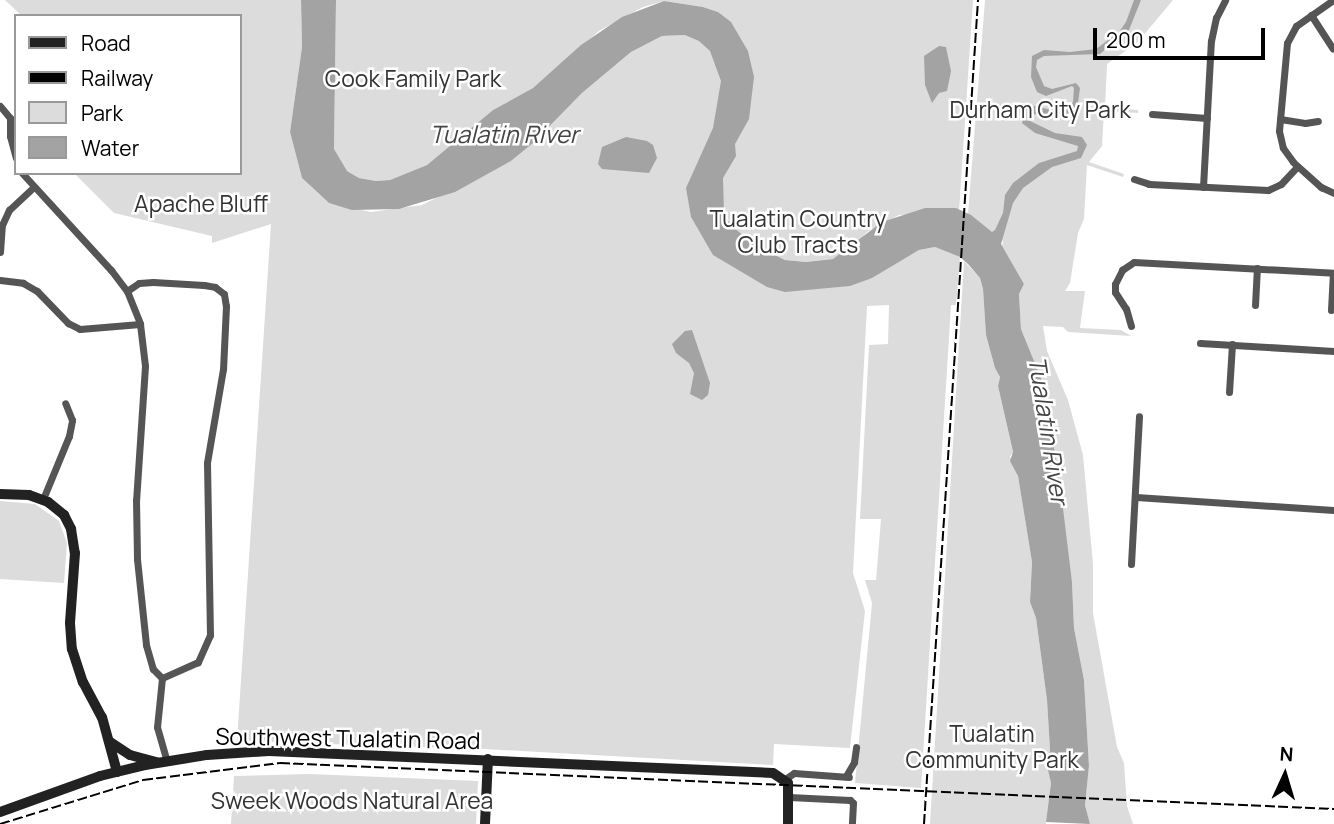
<!DOCTYPE html>
<html>
<head>
<meta charset="utf-8">
<style>
  body { margin:0 }
  #map { position:relative; width:1334px; height:824px; overflow:hidden; background:#fff; font-family:Manrope,sans-serif }
  div>[style] { position:absolute }
  .green>* { inset:0; background:#dcdcdc }
  .water>* { inset:0; background:#a3a3a3 }
  .street>* { height:7px; margin:-3.5px; padding:0 3.5px; transform-origin:3.5px; border-radius:3.5px; background:#555 }
  .secondary>* { height:10px; margin:-5px; padding:0 5px; transform-origin:5px; border-radius:5px; background:#222 }
  .rail>* { height:2px; margin-top:-1px; transform-origin:0; background:repeating-linear-gradient(90deg,#000 0 10px,transparent 0 13.5px) }
  span { translate:-50% -50%; white-space:nowrap; text-align:center; line-height:1.15; -webkit-text-stroke:5px #fff; paint-order:stroke }
  .park-label { font-size:23px; color:#333 }
  .street-label { font-size:23px; color:#000 }
  .water-label { font-size:24px; color:#444; font-style:italic }
  .legend { position:absolute; left:14px; top:14px; width:228px; height:161px; box-sizing:border-box; background:#fff; border:2px solid #999; margin:0; padding:9px 12px; list-style:none; font-size:21px; color:#000 }
  .legend li { display:flex; align-items:center; gap:14px; height:35px }
  .legend b { width:35px; border:2px solid #999 }
  .north { position:absolute; left:1250px; top:740px; width:70px; height:70px; -webkit-text-stroke:5px #fff; paint-order:stroke; rotate:4deg; font-size:19px; font-weight:700; line-height:28px; text-align:center; color:#000 }
  .north::after { content:''; display:block; margin:auto; width:24px; height:32px; background:#000; clip-path:polygon(50% 0,100% 100%,50% 72%,0 100%) }
  .scale { position:absolute; left:1093px; top:28px; width:172px; height:32px; box-sizing:border-box; border:4px solid #000; border-top:0; padding-left:9px; font-size:21px; line-height:24px; white-space:nowrap; color:#000; -webkit-text-stroke:5px #fff; paint-order:stroke }
</style>
</head>
<body>
<div id="map">
  <div class="green">
    <i style="clip-path:polygon(5px 0,301px 0,302px 47px,290px 132px,302px 178px,329px 203px,371px 212px,422px 205px,511px 161px,533px 143px,582px 93px,631px 52px,662px 36px,685px 35px,730px 22px,718px 12px,703px 7px,664px 1px,643px 7px,599px 31px,533px 88px,493px 110px,427px 165px,390px 180px,376px 181px,359px 178px,347px 171px,339px 163px,334px 149px,336px 0,973px 0,959px 212px,899px 215px,867px 232px,853px 247px,833px 259px,806px 262px,785px 260px,753px 244px,730px 224px,722px 202px,721px 217px,752px 245px,786px 261px,868px 279px,919px 250px,935px 247px,960px 257px,956px 305px,951px 305px,921px 788px,855px 783px,872px 603px,865px 580px,876px 580px,881px 519px,860px 519px,869px 345px,888px 344px,889px 305px,867px 306px,853px 573px,865px 611px,850px 748px,774px 744px,773px 765px,485px 749px,237px 741px,271px 224px,212px 243px,212px 236px,114px 213px,74px 173px,240px 173px,240px 16px,22px 16px)"></i>
    <i style="clip-path:polygon(985px 0,1173px 0,1137px 43px,1107px 64px,1105px 108px,1138px 110px,1138px 113px,1104px 111px,1102px 146px,1089px 162px,1124px 174px,1123px 177px,1087px 165px,1084px 219px,1078px 233px,1070px 283px,1065px 291px,1085px 291px,1080px 328px,1121px 330px,1131px 336px,1068px 332px,1063px 327px,1043px 326px,1047px 351px,1068px 400px,1083px 455px,1093px 564px,1093px 613px,1117px 747px,1124px 763px,1127px 806px,1133px 824px,1090px 824px,1085px 805px,1089px 766px,1084px 680px,1074px 628px,1072px 582px,1043px 383px,1021px 329px,1019px 294px,1024px 284px,1002px 246px,1003px 241px,968px 214px)"></i>
    <i style="clip-path:polygon(964px 261px,980px 278px,983px 289px,986px 335px,995px 368px,1000px 377px,998px 386px,1013px 453px,1010px 456px,1018px 476px,1032px 562px,1030px 602px,1036px 618px,1047px 700px,1050px 750px,1047px 758px,1051px 783px,1046px 824px,930px 824px)"></i>
    <i style="clip-path:polygon(0 501px,35px 504px,59px 521px,67px 543px,64px 583px,0 579px)"></i>
    <i style="clip-path:polygon(309px 774px,478px 781px,476px 824px,231px 824px,234px 776px)"></i>
  </div>
  <div class="water">
    <i style="clip-path:polygon(301px 0,336px 0,334px 149px,347px 171px,359px 178px,376px 181px,390px 180px,427px 165px,493px 110px,533px 88px,581px 45px,622px 17px,664px 1px,703px 7px,718px 12px,731px 22px,748px 51px,754px 77px,749px 119px,735px 144px,736px 156px,723px 178px,724px 213px,730px 224px,753px 244px,785px 260px,806px 262px,833px 259px,882px 222px,925px 208px,956px 208px,971px 215px,992px 232px,995px 230px,1003px 213px,1005px 195px,1013px 183px,1039px 163px,1077px 151px,1078px 146px,1035px 133px,1022px 123px,1026px 107px,1035px 106px,1060px 112px,1073px 102px,1074px 88px,1072px 86px,1046px 96px,1037px 92px,1031px 77px,1032px 56px,1044px 50px,1070px 52px,1096px 49px,1119px 32px,1126px 22px,1134px 0,1141px 0,1129px 30px,1100px 54px,1044px 56px,1037px 60px,1036px 67px,1044px 86px,1052px 89px,1076px 83px,1080px 88px,1078px 103px,1070px 115px,1054px 117px,1035px 114px,1028px 120px,1055px 133px,1082px 137px,1087px 145px,1081px 158px,1052px 167px,1023px 188px,1013px 203px,1001px 244px,1024px 284px,1019px 294px,1021px 329px,1043px 383px,1060px 484px,1072px 582px,1074px 628px,1084px 680px,1089px 766px,1085px 805px,1090px 824px,1046px 822px,1051px 783px,1047px 765px,1050px 750px,1047px 700px,1036px 618px,1030px 602px,1032px 562px,1018px 476px,1010px 461px,1013px 452px,998px 386px,1000px 377px,995px 368px,986px 335px,983px 289px,980px 278px,968px 264px,960px 257px,935px 247px,919px 250px,872px 278px,850px 286px,785px 292px,767px 287px,713px 255px,691px 217px,686px 188px,713px 128px,721px 81px,710px 51px,699px 41px,685px 35px,662px 36px,631px 52px,582px 93px,533px 143px,511px 161px,455px 192px,399px 209px,352px 210px,329px 203px,302px 178px,290px 132px,302px 47px)"></i>
    <i style="clip-path:polygon(939px 46px,946px 47px,951px 71px,947px 91px,939px 93px,932px 103px,925px 85px,924px 56px)"></i>
    <i style="clip-path:polygon(626px 137px,647px 141px,653px 145px,657px 158px,649px 173px,602px 169px,598px 164px,602px 147px)"></i>
    <i style="clip-path:polygon(692px 330px,710px 383px,708px 395px,702px 400px,690px 394px,694px 373px,689px 363px,676px 353px,672px 344px,685px 331px)"></i>
  </div>
  <div class="street">
    <i style="left:1333px;top:0;width:45px;rotate:144.9deg"></i>
    <i style="left:1296px;top:26px;width:19px;rotate:118deg"></i>
    <i style="left:1287px;top:43px;width:88px;rotate:95.2deg"></i>
    <i style="left:1279px;top:131px;width:17px;rotate:77deg"></i>
    <i style="left:1283px;top:148px;width:17px;rotate:54deg"></i>
    <i style="left:1293px;top:162px;width:38px;rotate:42deg"></i>
    <i style="left:1321px;top:187px;width:14px;rotate:25deg"></i>
    <i style="left:1311px;top:15px;width:40px;rotate:57.1deg"></i>
    <i style="left:0;top:106px;width:16px;rotate:50deg"></i>
    <i style="left:10px;top:118px;width:18px;rotate:90deg"></i>
    <i style="left:10px;top:136px;width:23px;rotate:75deg"></i>
    <i style="left:1152px;top:114px;width:55px;rotate:4.2deg"></i>
    <i style="left:1280px;top:119px;width:25px;rotate:9deg"></i>
    <i style="left:1305px;top:123px;width:13px;rotate:-9deg"></i>
    <i style="left:22px;top:173px;width:132px;rotate:47.5deg"></i>
    <i style="left:111px;top:270px;width:26px;rotate:53deg"></i>
    <i style="left:127px;top:291px;width:35px;rotate:68deg"></i>
    <i style="left:140px;top:324px;width:42px;rotate:83.2deg"></i>
    <i style="left:145px;top:366px;width:134px;rotate:93.8deg"></i>
    <i style="left:136px;top:500px;width:59px;rotate:89deg"></i>
    <i style="left:137px;top:559px;width:86px;rotate:84deg"></i>
    <i style="left:146px;top:645px;width:25px;rotate:74deg"></i>
    <i style="left:153px;top:669px;width:13px;rotate:45deg"></i>
    <i style="left:162px;top:678px;width:49px;rotate:95.8deg"></i>
    <i style="left:157px;top:727px;width:35px;rotate:74deg"></i>
    <i style="left:1134px;top:179px;width:16px;rotate:18deg"></i>
    <i style="left:1149px;top:184px;width:119px;rotate:2.9deg"></i>
    <i style="left:1268px;top:190px;width:14px;rotate:-25deg"></i>
    <i style="left:1281px;top:184px;width:23px;rotate:-47deg"></i>
    <i style="left:1203px;top:187px;width:146px;rotate:-86.9deg"></i>
    <i style="left:1211px;top:41px;width:24px;rotate:-78deg"></i>
    <i style="left:1216px;top:18px;width:20px;rotate:-63deg"></i>
    <i style="left:0;top:252px;width:27px;rotate:-86deg"></i>
    <i style="left:2px;top:225px;width:17px;rotate:-65deg"></i>
    <i style="left:9px;top:210px;width:33px;rotate:-43deg"></i>
    <i style="left:0;top:280px;width:23px;rotate:7deg"></i>
    <i style="left:23px;top:283px;width:16px;rotate:30deg"></i>
    <i style="left:37px;top:291px;width:45px;rotate:45.9deg"></i>
    <i style="left:68px;top:323px;width:13px;rotate:27deg"></i>
    <i style="left:80px;top:329px;width:60px;rotate:-4.8deg"></i>
    <i style="left:127px;top:291px;width:14px;rotate:-34deg"></i>
    <i style="left:139px;top:283px;width:14px;rotate:-4deg"></i>
    <i style="left:153px;top:282px;width:51px;rotate:3.4deg"></i>
    <i style="left:204px;top:285px;width:11px;rotate:10deg"></i>
    <i style="left:215px;top:287px;width:11px;rotate:38deg"></i>
    <i style="left:224px;top:294px;width:12px;rotate:81deg"></i>
    <i style="left:226px;top:306px;width:63px;rotate:92.7deg"></i>
    <i style="left:223px;top:369px;width:95px;rotate:99.7deg"></i>
    <i style="left:207px;top:463px;width:172px;rotate:89deg"></i>
    <i style="left:210px;top:635px;width:30px;rotate:114deg"></i>
    <i style="left:198px;top:662px;width:39px;rotate:156deg"></i>
    <i style="left:1255px;top:305px;width:37px;rotate:-87deg"></i>
    <i style="left:1331px;top:310px;width:37px;rotate:-87deg"></i>
    <i style="left:1131px;top:326px;width:18px;rotate:-106deg"></i>
    <i style="left:1126px;top:309px;width:20px;rotate:-123deg"></i>
    <i style="left:1115px;top:292px;width:8px;rotate:-90deg"></i>
    <i style="left:1115px;top:284px;width:16px;rotate:-63deg"></i>
    <i style="left:1122px;top:270px;width:14px;rotate:-34deg"></i>
    <i style="left:1134px;top:262px;width:200px;rotate:3.1deg"></i>
    <i style="left:1200px;top:343px;width:134px;rotate:3.4deg"></i>
    <i style="left:1229px;top:392px;width:48px;rotate:-86.4deg"></i>
    <i style="left:1136px;top:497px;width:198px;rotate:3.8deg"></i>
    <i style="left:43px;top:499px;width:68px;rotate:-67.6deg"></i>
    <i style="left:69px;top:436px;width:16px;rotate:-79deg"></i>
    <i style="left:72px;top:420px;width:18px;rotate:-112deg"></i>
    <i style="left:1131px;top:564px;width:148px;rotate:-86.9deg"></i>
    <i style="left:846px;top:776px;width:16px;rotate:-60deg"></i>
    <i style="left:854px;top:762px;width:15px;rotate:-82deg"></i>
    <i style="left:785px;top:779px;width:11px;rotate:-34deg"></i>
    <i style="left:794px;top:773px;width:55px;rotate:4.2deg"></i>
    <i style="left:789px;top:797px;width:61px;rotate:2.8deg"></i>
    <i style="left:850px;top:800px;width:4px;rotate:45deg"></i>
    <i style="left:853px;top:803px;width:21px;rotate:93deg"></i>
  </div>
  <div class="secondary">
    <i style="left:0;top:494px;width:29px;rotate:2deg"></i>
    <i style="left:29px;top:495px;width:20px;rotate:20deg"></i>
    <i style="left:48px;top:502px;width:21px;rotate:39deg"></i>
    <i style="left:64px;top:515px;width:16px;rotate:63deg"></i>
    <i style="left:71px;top:529px;width:24px;rotate:81deg"></i>
    <i style="left:75px;top:553px;width:70px;rotate:94.1deg"></i>
    <i style="left:70px;top:623px;width:26px;rotate:86deg"></i>
    <i style="left:72px;top:649px;width:35px;rotate:72deg"></i>
    <i style="left:83px;top:682px;width:40px;rotate:62deg"></i>
    <i style="left:102px;top:717px;width:57px;rotate:74.7deg"></i>
    <i style="left:110px;top:742px;width:24px;rotate:33deg"></i>
    <i style="left:130px;top:755px;width:28px;rotate:15deg"></i>
    <i style="left:0;top:812px;width:106px;rotate:-19.8deg"></i>
    <i style="left:100px;top:776px;width:46px;rotate:-13.7deg"></i>
    <i style="left:145px;top:765px;width:63px;rotate:-9.2deg"></i>
    <i style="left:207px;top:755px;width:62px;rotate:-3.7deg"></i>
    <i style="left:269px;top:751px;width:504px;rotate:2.5deg"></i>
    <i style="left:773px;top:773px;width:18px;rotate:34deg"></i>
    <i style="left:788px;top:783px;width:41px;rotate:90deg"></i>
    <i style="left:485px;top:824px;width:65px;rotate:-87.4deg"></i>
  </div>
  <div class="rail">
    <i style="left:0;top:824px;width:150px;rotate:-17.1deg"></i>
    <i style="left:143px;top:780px;width:138px;rotate:-7.1deg"></i>
    <i style="left:280px;top:763px;width:1055px;rotate:2.5deg"></i>
    <i style="left:924px;top:824px;width:826px;rotate:-86.25deg"></i>
  </div>
  <div class="park-label">
    <span style="left:413px;top:78px">Cook Family Park</span>
    <span style="left:1040px;top:109px">Durham City Park</span>
    <span style="left:201px;top:203px">Apache Bluff</span>
    <span style="left:798px;top:231px">Tualatin Country<br>Club Tracts</span>
    <span style="left:992px;top:746px">Tualatin<br>Community Park</span>
    <span style="left:352px;top:800px">Sweek Woods Natural Area</span>
  </div>
  <div class="street-label">
    <span style="left:348px;top:738px;rotate:1deg">Southwest Tualatin Road</span>
  </div>
  <div class="water-label">
    <span style="left:504px;top:134px">Tualatin River</span>
    <span style="left:1049px;top:430px;rotate:81deg">Tualatin River</span>
  </div>
  <ul class="legend">
  <li><b style="height:9px;background:#222"></b>Road</li>
  <li><b style="height:9px;background:#000"></b>Railway</li>
  <li><b style="height:19px;background:#dcdcdc"></b>Park</li>
  <li><b style="height:19px;background:#a3a3a3"></b>Water</li>
  </ul>
  <div class="north">N</div>
  <div class="scale">200 m</div>
</div>
</body>
</html>
